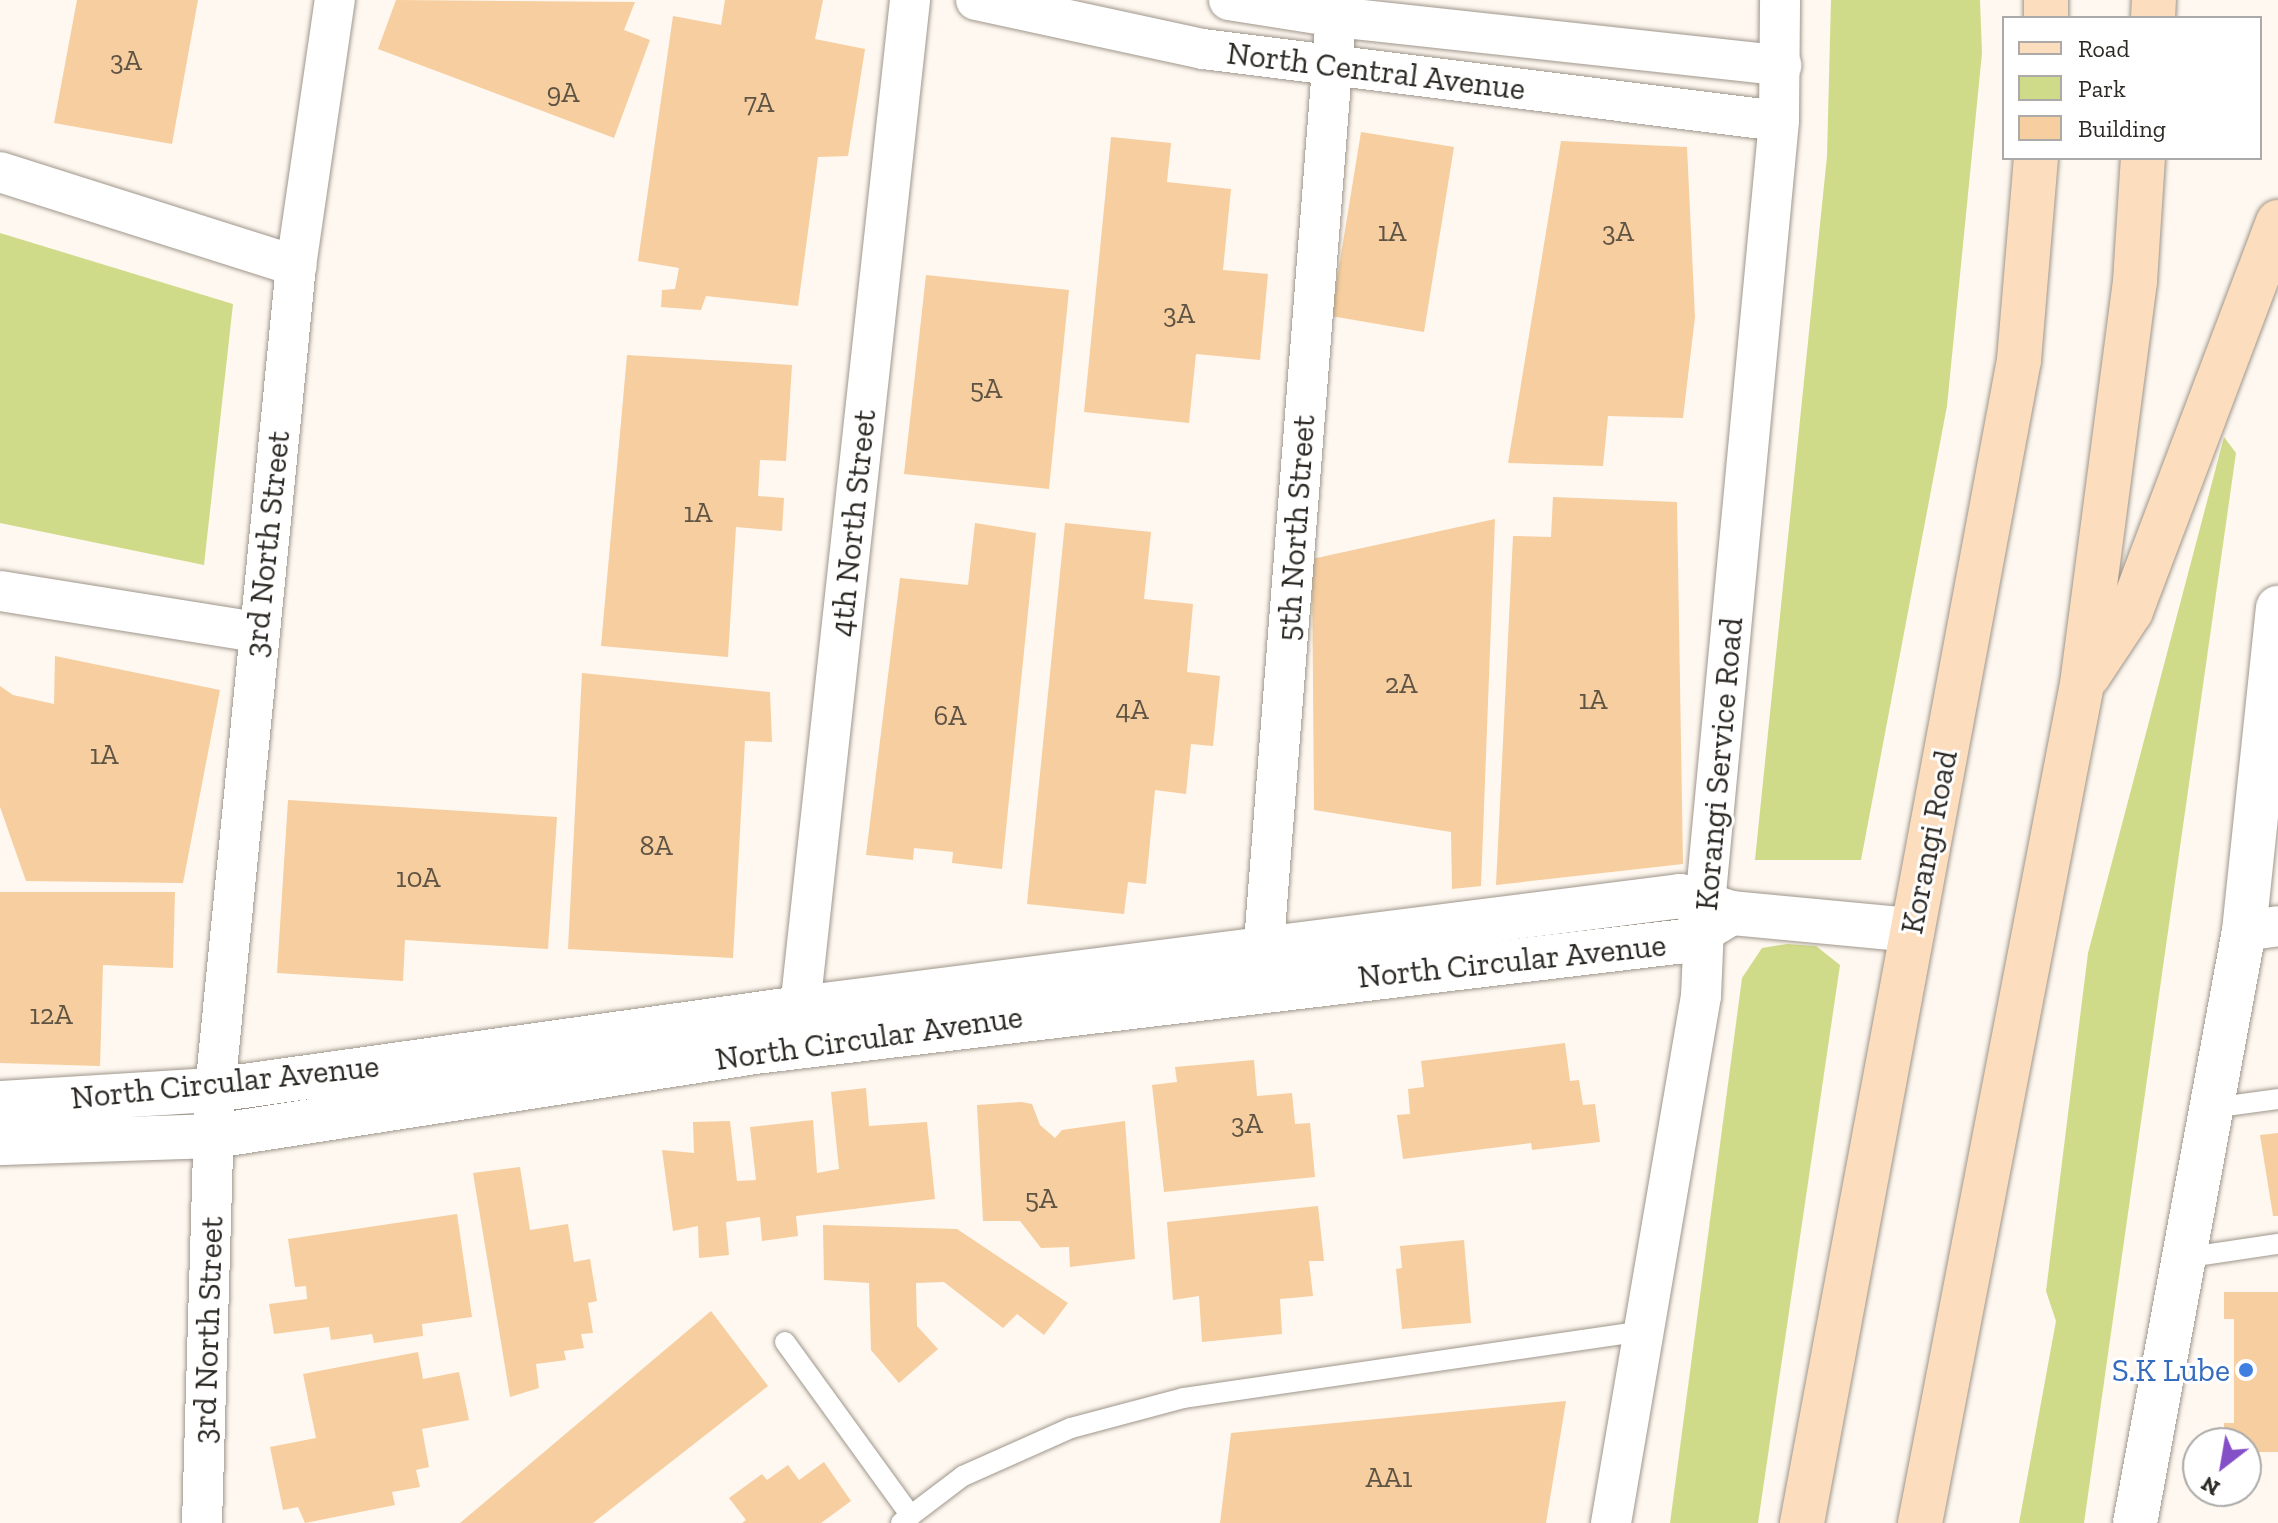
<!DOCTYPE html>
<html>
<head>
<meta charset="utf-8">
<style>
  body { margin:0 }
  #map { position:relative; width:2278px; height:1523px; overflow:hidden; background:#fef8f0; font-family:"Zilla Slab",serif }
  div>[style] { position:absolute }
  .green>* { inset:0; background:#d0db89 }
  .building>* { inset:0; background:#f6ce9f }
  .roads { filter:drop-shadow(0 0 2px #9f968b) drop-shadow(0 0 2px #9f968b) }
  .service>* { height:20px; margin:-10px; padding:0 10px; transform-origin:10px; border-radius:10px; background:#fff }
  .minor>* { height:40px; margin:-20px; padding:0 20px; transform-origin:20px; border-radius:20px; background:#fff }
  .tertiary>* { height:44px; margin:-22px; padding:0 22px; transform-origin:22px; border-radius:22px; background:#fff }
  .primary>* { height:44px; margin:-22px; padding:0 22px; transform-origin:22px; border-radius:22px; background:#fcddbe }
  .dots>* { width:22px; height:22px; translate:-50% -50%; box-sizing:border-box; border:4px solid #fff; border-radius:50% }
  span { translate:-50% -50%; white-space:nowrap; text-align:center; line-height:1.15; -webkit-text-stroke:6px #fff; paint-order:stroke }
  .number-label { font-size:28px; color:#5f5344 }
  .number-label span { -webkit-text-stroke-width:0 }
  .street-label { font-size:32px; color:#2d2a25 }
  .shop-label { font-size:32px; color:#366cbe }
  .right { translate:-100% -50%; text-align:right }
  .legend { position:absolute; left:2002px; top:16px; width:260px; height:144px; box-sizing:border-box; background:#fff; border:2px solid #abaaa8; margin:0; padding:10px 14px; list-style:none; font-size:24px; color:#2d2a25 }
  .legend li { display:flex; align-items:center; gap:16px; height:40px }
  .legend b { width:40px; border:2px solid #abaaa8 }
  .north { position:absolute; left:2182px; top:1427px; width:80px; height:80px; box-sizing:border-box; background:#fff; border:2px solid #abaaa8; border-radius:50%; rotate:211deg; font-size:22px; font-weight:700; line-height:32px; text-align:center; color:#2d2a25 }
  .north::after { content:''; display:block; margin:auto; width:28px; height:36px; background:#844fc7; clip-path:polygon(50% 0,100% 100%,50% 72%,0 100%) }
</style>
</head>
<body>
<div id="map">
  <div class="green">
    <i style="clip-path:polygon(1831px 0,1980px 0,1982px 53px,1947px 406px,1861px 860px,1755px 860px,1827px 156px)"></i>
    <i style="clip-path:polygon(0 233px,233px 304px,204px 565px,0 523px)"></i>
    <i style="clip-path:polygon(2224px 437px,2236px 453px,2084px 1523px,2019px 1523px,2056px 1321px,2046px 1291px,2088px 953px)"></i>
    <i style="clip-path:polygon(1787px 944px,1816px 946px,1840px 965px,1758px 1523px,1670px 1523px,1742px 978px,1762px 948px)"></i>
  </div>
  <div class="building">
    <i style="clip-path:polygon(77px 0,198px 0,172px 144px,54px 123px)"></i>
    <i style="clip-path:polygon(396px 0,635px 2px,624px 30px,650px 40px,614px 138px,378px 49px)"></i>
    <i style="clip-path:polygon(725px 0,823px 0,815px 39px,865px 49px,848px 156px,818px 157px,798px 306px,706px 296px,701px 310px,661px 307px,662px 290px,675px 289px,679px 268px,638px 261px,673px 16px,721px 25px)"></i>
    <i style="clip-path:polygon(1361px 132px,1454px 147px,1424px 332px,1331px 316px)"></i>
    <i style="clip-path:polygon(1111px 137px,1171px 143px,1167px 182px,1231px 189px,1223px 270px,1268px 274px,1260px 360px,1196px 354px,1189px 423px,1084px 412px)"></i>
    <i style="clip-path:polygon(1561px 141px,1687px 147px,1695px 317px,1683px 418px,1608px 416px,1603px 466px,1508px 463px)"></i>
    <i style="clip-path:polygon(926px 275px,1069px 290px,1049px 489px,904px 474px)"></i>
    <i style="clip-path:polygon(627px 355px,792px 365px,786px 461px,760px 460px,758px 496px,784px 498px,782px 531px,736px 527px,728px 657px,601px 646px)"></i>
    <i style="clip-path:polygon(1553px 497px,1677px 502px,1683px 864px,1496px 885px,1513px 536px,1551px 537px)"></i>
    <i style="clip-path:polygon(1495px 519px,1481px 886px,1452px 889px,1451px 832px,1314px 810px,1312px 559px)"></i>
    <i style="clip-path:polygon(975px 523px,1036px 533px,1002px 869px,952px 863px,953px 852px,914px 848px,913px 860px,866px 855px,900px 578px,968px 585px)"></i>
    <i style="clip-path:polygon(1065px 523px,1151px 532px,1144px 599px,1193px 604px,1187px 672px,1220px 676px,1213px 746px,1191px 744px,1186px 794px,1155px 790px,1146px 884px,1128px 882px,1124px 914px,1027px 904px)"></i>
    <i style="clip-path:polygon(55px 656px,220px 690px,183px 883px,26px 881px,0 807px,0 686px,13px 695px,54px 704px)"></i>
    <i style="clip-path:polygon(582px 673px,770px 692px,772px 742px,745px 741px,733px 958px,568px 949px)"></i>
    <i style="clip-path:polygon(288px 800px,557px 817px,548px 949px,405px 940px,403px 981px,277px 973px)"></i>
    <i style="clip-path:polygon(0 892px,175px 892px,173px 968px,103px 965px,100px 1066px,0 1063px)"></i>
    <i style="clip-path:polygon(1565px 1043px,1570px 1081px,1579px 1080px,1583px 1105px,1595px 1104px,1600px 1142px,1532px 1150px,1531px 1143px,1403px 1159px,1397px 1115px,1410px 1114px,1408px 1089px,1424px 1087px,1421px 1061px)"></i>
    <i style="clip-path:polygon(1254px 1060px,1257px 1096px,1292px 1093px,1295px 1124px,1310px 1123px,1315px 1177px,1164px 1192px,1152px 1085px,1177px 1082px,1175px 1067px)"></i>
    <i style="clip-path:polygon(866px 1088px,869px 1126px,927px 1122px,935px 1199px,796px 1216px,798px 1236px,762px 1241px,760px 1217px,726px 1222px,729px 1255px,699px 1258px,698px 1226px,673px 1231px,662px 1150px,694px 1153px,693px 1122px,730px 1121px,737px 1181px,756px 1180px,750px 1127px,813px 1120px,817px 1173px,839px 1169px,831px 1092px)"></i>
    <i style="clip-path:polygon(1021px 1102px,1032px 1104px,1040px 1125px,1055px 1138px,1062px 1130px,1125px 1121px,1135px 1259px,1070px 1267px,1069px 1247px,1041px 1248px,1020px 1221px,983px 1221px,977px 1105px)"></i>
    <i style="clip-path:polygon(2278px 1133px,2278px 1216px,2273px 1216px,2260px 1135px)"></i>
    <i style="clip-path:polygon(520px 1167px,530px 1230px,568px 1224px,574px 1262px,590px 1259px,597px 1301px,588px 1303px,593px 1333px,581px 1334px,584px 1348px,564px 1351px,566px 1360px,536px 1364px,539px 1388px,510px 1397px,473px 1173px)"></i>
    <i style="clip-path:polygon(1318px 1206px,1324px 1261px,1309px 1261px,1313px 1296px,1280px 1299px,1282px 1334px,1202px 1342px,1199px 1296px,1173px 1300px,1167px 1222px)"></i>
    <i style="clip-path:polygon(457px 1214px,472px 1317px,422px 1324px,423px 1336px,374px 1343px,372px 1334px,331px 1340px,329px 1327px,274px 1334px,269px 1304px,307px 1299px,306px 1286px,295px 1287px,288px 1239px)"></i>
    <i style="clip-path:polygon(823px 1225px,957px 1229px,1068px 1303px,1044px 1335px,1017px 1314px,1003px 1328px,944px 1282px,916px 1283px,917px 1326px,938px 1349px,899px 1383px,871px 1350px,869px 1283px,824px 1280px)"></i>
    <i style="clip-path:polygon(1464px 1240px,1471px 1323px,1402px 1329px,1396px 1269px,1402px 1268px,1400px 1246px)"></i>
    <i style="clip-path:polygon(2224px 1292px,2278px 1292px,2278px 1452px,2246px 1452px,2246px 1443px,2224px 1443px,2224px 1423px,2234px 1423px,2234px 1319px,2224px 1319px)"></i>
    <i style="clip-path:polygon(711px 1311px,768px 1386px,593px 1523px,460px 1523px)"></i>
    <i style="clip-path:polygon(418px 1352px,423px 1379px,459px 1372px,469px 1420px,422px 1429px,429px 1467px,416px 1470px,420px 1487px,392px 1492px,395px 1505px,305px 1523px,298px 1507px,283px 1510px,270px 1447px,316px 1438px,303px 1374px)"></i>
    <i style="clip-path:polygon(1566px 1401px,1546px 1523px,1220px 1523px,1231px 1433px)"></i>
    <i style="clip-path:polygon(824px 1462px,851px 1501px,821px 1523px,742px 1523px,746px 1520px,729px 1498px,762px 1474px,767px 1480px,788px 1465px,799px 1480px)"></i>
  </div>
  <div class="roads">
    <div class="service">
      <i style="left:2212px;top:1108px;width:67px;rotate:-7.8deg"></i>
      <i style="left:2184px;top:1258px;width:95px;rotate:-8.5deg"></i>
      <i style="left:785px;top:1342px;width:215px;rotate:54.1deg"></i>
      <i style="left:901px;top:1523px;width:78px;rotate:-37.2deg"></i>
      <i style="left:963px;top:1476px;width:118px;rotate:-24deg"></i>
      <i style="left:1071px;top:1428px;width:117px;rotate:-14.9deg"></i>
      <i style="left:1184px;top:1398px;width:464px;rotate:-8.3deg"></i>
    </div>
    <div class="minor">
      <i style="left:976px;top:0;width:232px;rotate:12.2deg"></i>
      <i style="left:1203px;top:49px;width:580px;rotate:7.13deg"></i>
      <i style="left:1229px;top:0;width:108px;rotate:9deg"></i>
      <i style="left:1336px;top:17px;width:448px;rotate:6.2deg"></i>
      <i style="left:0;top:172px;width:311px;rotate:17.6deg"></i>
      <i style="left:0;top:591px;width:260px;rotate:9.1deg"></i>
      <i style="left:2244px;top:931px;width:34px;rotate:-8deg"></i>
      <i style="left:1261px;top:982px;width:968px;rotate:-85.56deg"></i>
      <i style="left:802px;top:1038px;width:30px;rotate:-94deg"></i>
      <i style="left:800px;top:1008px;width:1014px;rotate:-83.77deg"></i>
      <i style="left:202px;top:1523px;width:433px;rotate:-88.3deg"></i>
      <i style="left:215px;top:1090px;width:828px;rotate:-84.39deg"></i>
      <i style="left:296px;top:266px;width:269px;rotate:-81.7deg"></i>
      <i style="left:1611px;top:1523px;width:535px;rotate:-80.31deg"></i>
      <i style="left:1701px;top:996px;width:92px;rotate:-87.5deg"></i>
      <i style="left:1705px;top:904px;width:786px;rotate:-84.6deg"></i>
      <i style="left:1779px;top:121px;width:121px;rotate:-89.5deg"></i>
    </div>
    <div class="tertiary">
      <i style="left:0;top:1103px;width:215px;rotate:-3.5deg"></i>
      <i style="left:215px;top:1090px;width:591px;rotate:-7.98deg"></i>
      <i style="left:800px;top:1008px;width:887px;rotate:-7.25deg"></i>
      <i style="left:1680px;top:896px;width:54px;rotate:18.4deg"></i>
      <i style="left:1731px;top:913px;width:182px;rotate:5.4deg"></i>
      <i style="left:0;top:1143px;width:215px;rotate:-1.9deg"></i>
      <i style="left:215px;top:1136px;width:546px;rotate:-8.84deg"></i>
      <i style="left:755px;top:1052px;width:937px;rotate:-6.81deg"></i>
      <i style="left:1685px;top:941px;width:54px;rotate:-31.3deg"></i>
      <i style="left:2135px;top:1523px;width:602px;rotate:-79.57deg"></i>
      <i style="left:2244px;top:931px;width:325px;rotate:-84deg"></i>
    </div>
    <div class="primary">
      <i style="left:2046px;top:18px;width:18px;rotate:-90deg"></i>
      <i style="left:2153px;top:18px;width:18px;rotate:-87deg"></i>
      <i style="left:2088px;top:676px;width:78px;rotate:-56.5deg"></i>
      <i style="left:2131px;top:611px;width:416px;rotate:-69.3deg"></i>
      <i style="left:1802px;top:1523px;width:1183px;rotate:-79.43deg"></i>
      <i style="left:2019px;top:360px;width:203px;rotate:-85.2deg"></i>
      <i style="left:1920px;top:1523px;width:854px;rotate:-79.07deg"></i>
      <i style="left:2082px;top:684px;width:406px;rotate:-82.5deg"></i>
      <i style="left:2135px;top:281px;width:123px;rotate:-86.3deg"></i>
    </div>
  </div>
  <div class="dots">
    <i style="left:2246px;top:1370px;background:#3f7fe0"></i>
  </div>
  <div class="number-label">
    <span style="left:126px;top:61px">3A</span>
    <span style="left:563px;top:93px">9A</span>
    <span style="left:759px;top:103px">7A</span>
    <span style="left:1392px;top:232px">1A</span>
    <span style="left:1618px;top:232px">3A</span>
    <span style="left:1179px;top:314px">3A</span>
    <span style="left:986px;top:389px">5A</span>
    <span style="left:698px;top:513px">1A</span>
    <span style="left:1401px;top:684px">2A</span>
    <span style="left:1593px;top:700px">1A</span>
    <span style="left:1132px;top:710px">4A</span>
    <span style="left:950px;top:716px">6A</span>
    <span style="left:104px;top:755px">1A</span>
    <span style="left:656px;top:846px">8A</span>
    <span style="left:418px;top:878px">10A</span>
    <span style="left:51px;top:1015px">12A</span>
    <span style="left:1247px;top:1124px">3A</span>
    <span style="left:1041px;top:1199px">5A</span>
    <span style="left:1389px;top:1478px">AA1</span>
  </div>
  <div class="street-label">
    <span style="left:1376px;top:71px;rotate:7deg">North Central Avenue</span>
    <span style="left:853px;top:523px;rotate:-84deg">4th North Street</span>
    <span style="left:1296px;top:528px;rotate:-86deg">5th North Street</span>
    <span style="left:267px;top:544px;rotate:-84deg">3rd North Street</span>
    <span style="left:1719px;top:764px;rotate:-85deg">Korangi Service Road</span>
    <span style="left:1929px;top:842px;rotate:-79deg">Korangi Road</span>
    <span style="left:1512px;top:961px;rotate:-6deg">North Circular Avenue</span>
    <span style="left:869px;top:1038px;rotate:-8deg">North Circular Avenue</span>
    <span style="left:225px;top:1082px;rotate:-6deg">North Circular Avenue</span>
    <span style="left:208px;top:1330px;rotate:-88deg">3rd North Street</span>
  </div>
  <div class="shop-label">
    <span class="right" style="left:2230px;top:1370px">S.K Lube</span>
  </div>
  <ul class="legend">
  <li><b style="height:10px;background:#fcddbe"></b>Road</li>
  <li><b style="height:22px;background:#d0db89"></b>Park</li>
  <li><b style="height:22px;background:#f6ce9f"></b>Building</li>
  </ul>
  <div class="north">N</div>
</div>
</body>
</html>
